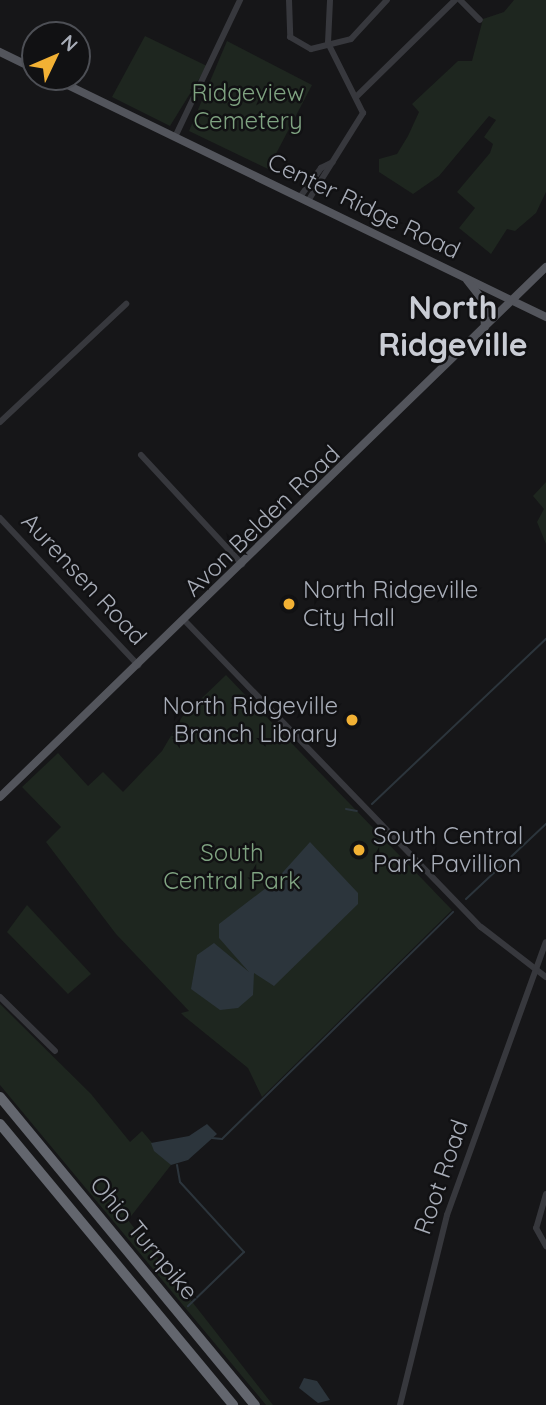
<!DOCTYPE html>
<html>
<head>
<meta charset="utf-8">
<style>
  body { margin:0 }
  #map { position:relative; width:546px; height:1405px; overflow:hidden; background:#161618; font-family:Quicksand,sans-serif }
  div>[style] { position:absolute }
  .green>* { inset:0; background:#1e261f }
  .water>* { inset:0; background:#2c353c }
  .stream>* { height:2px; margin:-1px; padding:0 1px; transform-origin:1px; border-radius:1px; background:#2c353c }
  .minor>* { height:6px; margin:-3px; padding:0 3px; transform-origin:3px; border-radius:3px; background:#37383d }
  .major>* { height:8px; margin:-4px; padding:0 4px; transform-origin:4px; border-radius:4px; background:#53555c }
  .highway>* { height:10px; margin:-5px; padding:0 5px; transform-origin:5px; border-radius:5px; background:#63666e }
  .dots>* { width:19px; height:19px; translate:-50% -50%; box-sizing:border-box; border:4px solid #111113; border-radius:50% }
  span { translate:-50% -50%; white-space:nowrap; text-align:center; line-height:1.15; -webkit-text-stroke:5px #111113; paint-order:stroke }
  .park-label { font-size:24px; color:#7fa381 }
  .street-label { font-size:24px; color:#a8adb8 }
  .poi-label { font-size:24px; color:#a8adb8 }
  .left { translate:0 -50%; text-align:left }
  .right { translate:-100% -50%; text-align:right }
  .district-label { font-size:32px; color:#c9ccd4; font-weight:700 }
  .north { position:absolute; left:21px; top:21px; width:70px; height:70px; box-sizing:border-box; background:#111113; border:2px solid #4d4f55; border-radius:50%; rotate:46deg; font-size:19px; font-weight:700; line-height:28px; text-align:center; color:#a8adb8 }
  .north::after { content:''; display:block; margin:auto; width:24px; height:32px; background:#f2b134; clip-path:polygon(50% 0,100% 100%,50% 72%,0 100%) }
</style>
</head>
<body>
<div id="map">
  <div class="green">
    <i style="clip-path:polygon(514px 0,546px 0,546px 192px,536px 213px,515px 231px,507px 229px,491px 254px,459px 228px,475px 208px,457px 192px,490px 153px,493px 144px,484px 137px,496px 120px,489px 116px,439px 176px,413px 194px,379px 172px,379px 159px,397px 154px,408px 136px,419px 112px,412px 104px,458px 61px,472px 61px,483px 19px,504px 12px)"></i>
    <i style="clip-path:polygon(145px 36px,207px 66px,170px 126px,112px 97px)"></i>
    <i style="clip-path:polygon(227px 41px,312px 85px,268px 169px,189px 131px)"></i>
    <i style="clip-path:polygon(546px 482px,546px 544px,537px 522px,544px 509px,533px 496px)"></i>
    <i style="clip-path:polygon(226px 675px,452px 910px,262px 1097px,248px 1068px,185px 1017px,181px 1013px,189px 1011px,116px 934px,46px 842px,61px 827px,22px 787px,58px 753px,88px 786px,103px 772px,123px 792px,162px 751px,182px 717px)"></i>
    <i style="clip-path:polygon(27px 905px,91px 974px,68px 994px,7px 932px)"></i>
    <i style="clip-path:polygon(0 1004px,91px 1094px,130px 1142px,142px 1131px,171px 1165px,128px 1220px,273px 1405px,266px 1405px,0 1085px)"></i>
  </div>
  <div class="water">
    <i style="clip-path:polygon(310px 842px,358px 893px,358px 904px,274px 986px,254px 973px,253px 995px,238px 1008px,220px 1010px,191px 989px,197px 955px,214px 943px,249px 972px,219px 938px,219px 924px,275px 881px)"></i>
    <i style="clip-path:polygon(207px 1124px,217px 1134px,188px 1160px,171px 1165px,154px 1151px,151px 1143px,189px 1136px)"></i>
    <i style="clip-path:polygon(304px 1378px,317px 1381px,330px 1400px,318px 1403px,299px 1388px)"></i>
  </div>
  <div class="stream">
    <i style="left:372px;top:804px;width:240px;rotate:-43.5deg"></i>
    <i style="left:346px;top:809px;width:11px;rotate:10deg"></i>
    <i style="left:466px;top:899px;width:110px;rotate:-43.2deg"></i>
    <i style="left:212px;top:1138px;width:10px;rotate:6deg"></i>
    <i style="left:222px;top:1139px;width:324px;rotate:-44.5deg"></i>
    <i style="left:177px;top:1165px;width:17px;rotate:80deg"></i>
    <i style="left:180px;top:1182px;width:95px;rotate:47.6deg"></i>
    <i style="left:244px;top:1252px;width:78px;rotate:136deg"></i>
  </div>
  <div class="minor">
    <i style="left:289px;top:0;width:37px;rotate:88deg"></i>
    <i style="left:290px;top:37px;width:24px;rotate:30deg"></i>
    <i style="left:311px;top:49px;width:41px;rotate:-14deg"></i>
    <i style="left:351px;top:39px;width:53px;rotate:-47.3deg"></i>
    <i style="left:460px;top:0;width:28px;rotate:45deg"></i>
    <i style="left:356px;top:97px;width:139px;rotate:-44.4deg"></i>
    <i style="left:175px;top:137px;width:152px;rotate:-64.6deg"></i>
    <i style="left:300px;top:197px;width:36px;rotate:-54deg"></i>
    <i style="left:321px;top:168px;width:13px;rotate:-27deg"></i>
    <i style="left:308px;top:201px;width:104px;rotate:-58deg"></i>
    <i style="left:363px;top:113px;width:78px;rotate:-116.6deg"></i>
    <i style="left:328px;top:43px;width:43px;rotate:-87.3deg"></i>
    <i style="left:0;top:422px;width:173px;rotate:-43.1deg"></i>
    <i style="left:141px;top:455px;width:149px;rotate:47.2deg"></i>
    <i style="left:0;top:518px;width:202px;rotate:46.8deg"></i>
    <i style="left:186px;top:622px;width:424px;rotate:46deg"></i>
    <i style="left:481px;top:927px;width:82px;rotate:37.6deg"></i>
    <i style="left:0;top:997px;width:77px;rotate:44.5deg"></i>
    <i style="left:546px;top:1194px;width:35px;rotate:106deg"></i>
    <i style="left:536px;top:1228px;width:21px;rotate:61deg"></i>
    <i style="left:400px;top:1405px;width:196px;rotate:-76.1deg"></i>
    <i style="left:447px;top:1215px;width:290px;rotate:-70.1deg"></i>
  </div>
  <div class="major">
    <i style="left:0;top:52px;width:39px;rotate:26deg"></i>
    <i style="left:51px;top:77px;width:550px;rotate:25.87deg"></i>
    <i style="left:467px;top:280px;width:28px;rotate:52deg"></i>
    <i style="left:484px;top:302px;width:25px;rotate:88deg"></i>
    <i style="left:0;top:797px;width:761px;rotate:-44.15deg"></i>
  </div>
  <div class="highway">
    <i style="left:0;top:1097px;width:400px;rotate:50.4deg"></i>
    <i style="left:0;top:1124px;width:365px;rotate:50.3deg"></i>
  </div>
  <div class="dots">
    <i style="left:289px;top:604px;background:#f2b134"></i>
    <i style="left:352px;top:720px;background:#f2b134"></i>
    <i style="left:359px;top:850px;background:#f2b134"></i>
  </div>
  <div class="park-label">
    <span style="left:248px;top:107px">Ridgeview<br>Cemetery</span>
    <span style="left:232px;top:867px">South<br>Central Park</span>
  </div>
  <div class="street-label">
    <span style="left:364px;top:206px;rotate:26deg">Center Ridge Road</span>
    <span style="left:262px;top:521px;rotate:-44deg">Avon Belden Road</span>
    <span style="left:84px;top:579px;rotate:47deg">Aurensen Road</span>
    <span style="left:441px;top:1177px;rotate:-71deg">Root Road</span>
    <span style="left:144px;top:1238px;rotate:50deg">Ohio Turnpike</span>
  </div>
  <div class="poi-label">
    <span class="left" style="left:303px;top:604px">North Ridgeville<br>City Hall</span>
    <span class="right" style="left:338px;top:720px">North Ridgeville<br>Branch Library</span>
    <span class="left" style="left:373px;top:850px">South Central<br>Park Pavillion</span>
  </div>
  <div class="district-label">
    <span style="left:453px;top:326px">North<br>Ridgeville</span>
  </div>
  <div class="north">N</div>
</div>
</body>
</html>
